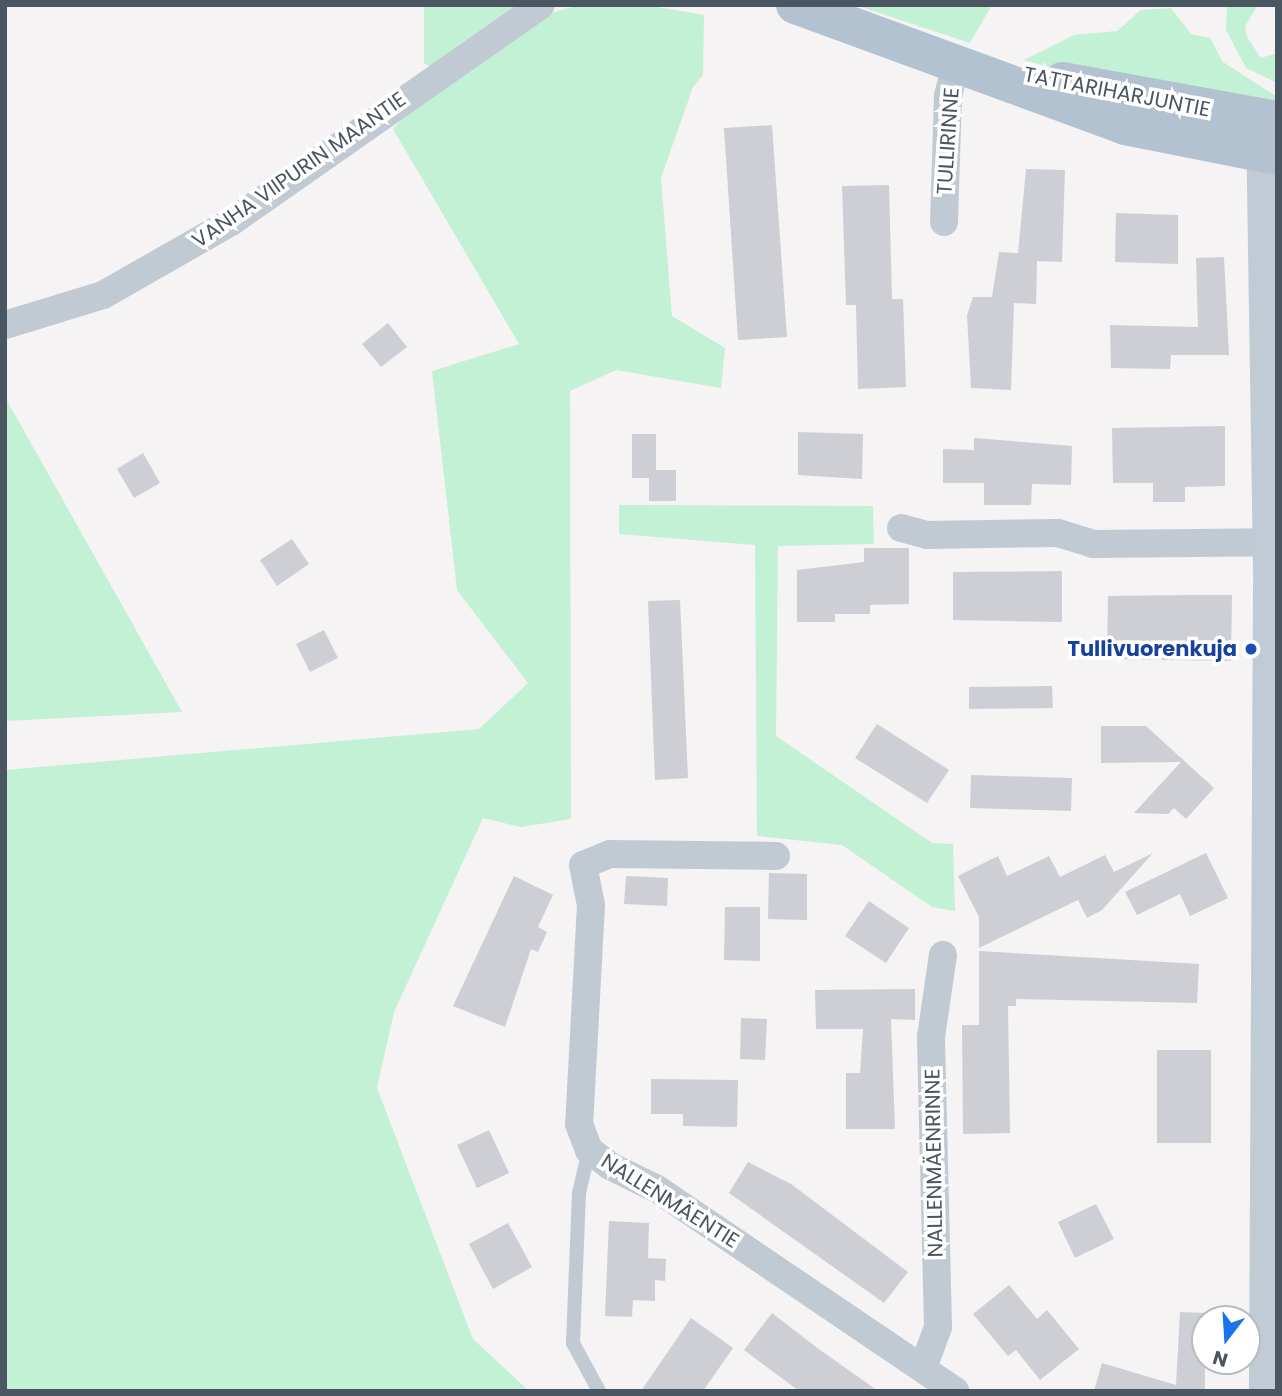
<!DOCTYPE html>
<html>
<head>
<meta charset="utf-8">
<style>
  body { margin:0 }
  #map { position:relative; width:1282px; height:1396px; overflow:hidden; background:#f5f3f3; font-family:Poppins,sans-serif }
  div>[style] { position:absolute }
  .green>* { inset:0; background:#c3f1d5 }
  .building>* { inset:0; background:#cdcfd5 }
  .service>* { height:14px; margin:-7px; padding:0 7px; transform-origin:7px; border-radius:7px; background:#c1cad2 }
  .minor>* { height:28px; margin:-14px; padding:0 14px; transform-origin:14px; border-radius:14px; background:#c1cad2 }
  .secondary>* { height:38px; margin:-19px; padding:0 19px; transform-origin:19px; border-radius:19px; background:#c1cbd6 }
  .primary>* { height:38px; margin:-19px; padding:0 19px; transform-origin:19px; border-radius:19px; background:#b3c2d1 }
  .dots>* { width:19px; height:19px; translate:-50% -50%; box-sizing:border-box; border:4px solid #fff; border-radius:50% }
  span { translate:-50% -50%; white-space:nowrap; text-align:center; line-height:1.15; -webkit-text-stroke:7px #fff; paint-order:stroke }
  .street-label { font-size:21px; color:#4a5661 }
  .transit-label { font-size:21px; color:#164399; font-weight:700 }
  .right { translate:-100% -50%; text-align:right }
  .frame { position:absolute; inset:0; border:7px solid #4a5661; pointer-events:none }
  .north { position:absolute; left:1191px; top:1305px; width:70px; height:70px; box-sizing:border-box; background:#fff; border:2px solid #b7bbc0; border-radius:50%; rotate:197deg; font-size:19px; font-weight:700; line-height:28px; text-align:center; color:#4a5661 }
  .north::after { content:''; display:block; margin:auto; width:24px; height:32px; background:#1a73e8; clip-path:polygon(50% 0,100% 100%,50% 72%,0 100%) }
</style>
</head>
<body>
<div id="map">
  <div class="green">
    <i style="clip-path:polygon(424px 5px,532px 5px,431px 67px,424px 63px)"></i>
    <i style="clip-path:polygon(579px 5px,645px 5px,704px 15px,703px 75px,693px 87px,661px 178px,672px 316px,725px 348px,721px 388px,616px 370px,570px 391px,571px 819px,521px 827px,483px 818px,394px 1012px,377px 1088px,473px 1339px,529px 1391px,5px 1391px,5px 770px,479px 729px,528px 683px,457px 590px,432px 371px,519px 344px,393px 129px,426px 92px,531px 19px)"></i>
    <i style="clip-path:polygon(855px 5px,992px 5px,970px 43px)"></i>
    <i style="clip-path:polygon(1219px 5px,1258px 5px,1245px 26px,1247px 37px,1261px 58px,1277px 53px,1277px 83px,1246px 68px,1226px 30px,1227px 8px)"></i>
    <i style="clip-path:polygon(1171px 8px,1191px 34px,1210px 38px,1223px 62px,1277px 97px,1277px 109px,1140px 92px,1024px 60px,1074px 35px,1117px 31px,1141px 10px)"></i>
    <i style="clip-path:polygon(5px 397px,182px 712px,5px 721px)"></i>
    <i style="clip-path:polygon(619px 505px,873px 506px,874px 544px,778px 546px,776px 736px,932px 843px,953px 844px,955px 911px,932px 907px,842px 845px,757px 836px,755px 545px,619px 534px)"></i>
  </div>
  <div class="building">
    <i style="clip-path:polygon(772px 125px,787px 337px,738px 340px,724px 128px)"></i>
    <i style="clip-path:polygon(1026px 169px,1065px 170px,1062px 262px,1037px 261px,1036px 304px,1014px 303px,1011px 390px,971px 388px,967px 315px,973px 297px,992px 297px,999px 252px,1018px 253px)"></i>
    <i style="clip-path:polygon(889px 185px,892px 299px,903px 299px,906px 387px,858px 389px,856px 305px,846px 305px,842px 186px)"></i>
    <i style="clip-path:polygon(1116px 213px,1178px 215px,1178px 264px,1115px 262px)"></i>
    <i style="clip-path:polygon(1224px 257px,1229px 355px,1171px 355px,1170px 369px,1111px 368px,1110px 325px,1198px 327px,1196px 258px)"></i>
    <i style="clip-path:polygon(388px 323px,407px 347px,381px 367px,362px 344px)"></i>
    <i style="clip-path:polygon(1225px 426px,1225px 486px,1185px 487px,1185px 502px,1153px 502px,1153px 483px,1113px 483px,1112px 428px)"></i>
    <i style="clip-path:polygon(798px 432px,863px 434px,862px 479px,798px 475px)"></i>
    <i style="clip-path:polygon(632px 434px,656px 434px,656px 470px,676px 470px,676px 501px,649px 501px,649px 478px,632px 478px)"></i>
    <i style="clip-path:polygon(974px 438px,1072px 446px,1071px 485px,1032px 484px,1031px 505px,984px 505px,984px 483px,943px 483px,943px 449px,974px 450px)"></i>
    <i style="clip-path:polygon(143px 453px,160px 483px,134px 498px,117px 469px)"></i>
    <i style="clip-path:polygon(292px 539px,309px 564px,277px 586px,260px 560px)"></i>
    <i style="clip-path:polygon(864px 548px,909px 548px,909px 604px,870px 605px,870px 614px,835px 614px,835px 622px,797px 622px,797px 570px,864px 562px)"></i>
    <i style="clip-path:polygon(1062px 571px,1062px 622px,953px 620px,953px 572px)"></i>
    <i style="clip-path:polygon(1183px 595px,1232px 595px,1231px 661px,1107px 659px,1108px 596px)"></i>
    <i style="clip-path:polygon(680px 600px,688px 778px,655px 780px,648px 601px)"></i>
    <i style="clip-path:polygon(324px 630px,338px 658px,310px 672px,296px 644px)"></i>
    <i style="clip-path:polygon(1052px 686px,1053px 708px,969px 709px,969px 687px)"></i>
    <i style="clip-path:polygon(877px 724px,949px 770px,927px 803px,855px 758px)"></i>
    <i style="clip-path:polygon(1101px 726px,1146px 726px,1214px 788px,1186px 819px,1174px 808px,1168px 814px,1134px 813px,1181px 762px,1101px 763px)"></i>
    <i style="clip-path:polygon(971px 775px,1072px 778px,1071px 811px,970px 808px)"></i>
    <i style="clip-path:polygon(1153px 853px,1102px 910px,1087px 918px,1078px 900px,979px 948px,979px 917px,958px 876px,998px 856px,1007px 876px,1049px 856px,1060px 877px,1105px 855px,1114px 872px)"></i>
    <i style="clip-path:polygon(1206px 853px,1228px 898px,1190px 916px,1180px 894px,1137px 915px,1125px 892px)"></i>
    <i style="clip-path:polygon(769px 873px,807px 874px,807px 920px,768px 919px)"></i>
    <i style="clip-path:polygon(514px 876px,553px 895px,538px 927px,547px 932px,538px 952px,531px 949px,505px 1027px,453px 1006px)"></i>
    <i style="clip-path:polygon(626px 876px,668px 878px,667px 906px,624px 904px)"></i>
    <i style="clip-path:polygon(869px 901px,909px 928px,886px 963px,845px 936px)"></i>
    <i style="clip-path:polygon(725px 907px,760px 907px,760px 961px,724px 960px)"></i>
    <i style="clip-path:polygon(979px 951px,1199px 964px,1197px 1003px,1016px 999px,1016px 1006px,1008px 1006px,1010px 1133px,963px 1134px,962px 1025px,979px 1025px)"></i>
    <i style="clip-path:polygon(915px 989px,915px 1020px,891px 1019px,895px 1129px,846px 1129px,846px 1073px,860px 1073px,863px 1029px,816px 1029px,815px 990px)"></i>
    <i style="clip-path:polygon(741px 1018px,767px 1019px,765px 1060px,740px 1059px)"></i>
    <i style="clip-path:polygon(1157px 1050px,1211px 1050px,1211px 1143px,1157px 1143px)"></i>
    <i style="clip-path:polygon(651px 1079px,738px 1080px,737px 1127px,683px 1126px,683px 1114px,651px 1114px)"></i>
    <i style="clip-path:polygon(489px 1130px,509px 1173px,477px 1188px,457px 1145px)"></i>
    <i style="clip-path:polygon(748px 1162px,791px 1184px,908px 1272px,884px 1303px,729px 1193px)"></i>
    <i style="clip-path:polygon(1096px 1204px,1114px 1239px,1075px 1258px,1058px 1222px)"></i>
    <i style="clip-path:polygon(609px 1221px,649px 1223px,648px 1258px,666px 1259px,665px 1281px,655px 1280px,655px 1301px,633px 1300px,632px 1317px,605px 1316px)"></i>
    <i style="clip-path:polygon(508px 1223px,532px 1267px,493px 1289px,469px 1244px)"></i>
    <i style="clip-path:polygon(1009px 1285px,1037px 1319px,1047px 1310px,1079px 1349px,1040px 1380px,1016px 1350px,1008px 1356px,973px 1314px)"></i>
    <i style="clip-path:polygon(1180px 1312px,1205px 1313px,1205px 1391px,1094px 1391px,1102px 1363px,1176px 1385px)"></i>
    <i style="clip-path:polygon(772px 1313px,816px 1347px,878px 1391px,799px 1391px,744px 1350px)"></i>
    <i style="clip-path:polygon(691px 1318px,733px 1348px,703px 1391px,641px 1391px)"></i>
  </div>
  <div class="service">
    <i style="left:589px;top:1150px;width:44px;rotate:103.1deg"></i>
    <i style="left:579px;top:1193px;width:150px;rotate:92.3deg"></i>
    <i style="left:573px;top:1343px;width:55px;rotate:61.6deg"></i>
  </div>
  <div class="minor">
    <i style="left:944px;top:222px;width:126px;rotate:-88.2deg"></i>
    <i style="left:948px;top:96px;width:37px;rotate:-76deg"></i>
    <i style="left:5px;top:325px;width:102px;rotate:-17deg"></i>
    <i style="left:103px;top:295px;width:147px;rotate:-29.7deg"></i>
    <i style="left:231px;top:222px;width:378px;rotate:-35deg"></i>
    <i style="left:901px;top:528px;width:27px;rotate:15deg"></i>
    <i style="left:927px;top:535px;width:131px;rotate:-0.9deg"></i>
    <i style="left:1058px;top:533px;width:37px;rotate:17deg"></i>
    <i style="left:1093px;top:544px;width:178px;rotate:-0.6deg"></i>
    <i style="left:776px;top:856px;width:166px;rotate:-179.3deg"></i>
    <i style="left:610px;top:854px;width:29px;rotate:158deg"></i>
    <i style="left:583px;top:865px;width:41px;rotate:78.7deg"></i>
    <i style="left:591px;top:905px;width:219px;rotate:93.1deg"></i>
    <i style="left:579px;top:1124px;width:28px;rotate:69deg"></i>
    <i style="left:589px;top:1150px;width:26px;rotate:37deg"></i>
    <i style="left:610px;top:1166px;width:52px;rotate:26.1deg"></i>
    <i style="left:657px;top:1189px;width:360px;rotate:34.1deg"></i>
    <i style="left:923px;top:1368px;width:44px;rotate:-69.9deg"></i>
    <i style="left:938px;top:1327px;width:290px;rotate:-91.4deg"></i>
    <i style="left:931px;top:1037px;width:83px;rotate:-81.7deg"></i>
  </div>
  <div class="secondary">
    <i style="left:1265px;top:121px;width:466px;rotate:89.1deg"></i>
    <i style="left:1272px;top:587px;width:804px;rotate:90.29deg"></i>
  </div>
  <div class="primary">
    <i style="left:795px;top:5px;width:351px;rotate:20.1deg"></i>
    <i style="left:1125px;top:126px;width:155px;rotate:11.2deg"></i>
    <i style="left:1062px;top:81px;width:219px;rotate:10.3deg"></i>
  </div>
  <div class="dots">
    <i style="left:1251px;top:649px;background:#1a4fb4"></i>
  </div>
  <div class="street-label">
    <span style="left:1117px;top:92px;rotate:11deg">TATTARIHARJUNTIE</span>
    <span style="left:948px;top:141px;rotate:-86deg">TULLIRINNE</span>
    <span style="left:299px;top:170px;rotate:-35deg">VANHA VIIPURIN MAANTIE</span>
    <span style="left:934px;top:1163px;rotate:-91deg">NALLENMÄENRINNE</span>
    <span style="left:670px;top:1201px;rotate:32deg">NALLENMÄENTIE</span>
  </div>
  <div class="transit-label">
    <span class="right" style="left:1237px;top:649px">Tullivuorenkuja</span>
  </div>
  <div class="frame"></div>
  <div class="north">N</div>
</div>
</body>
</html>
